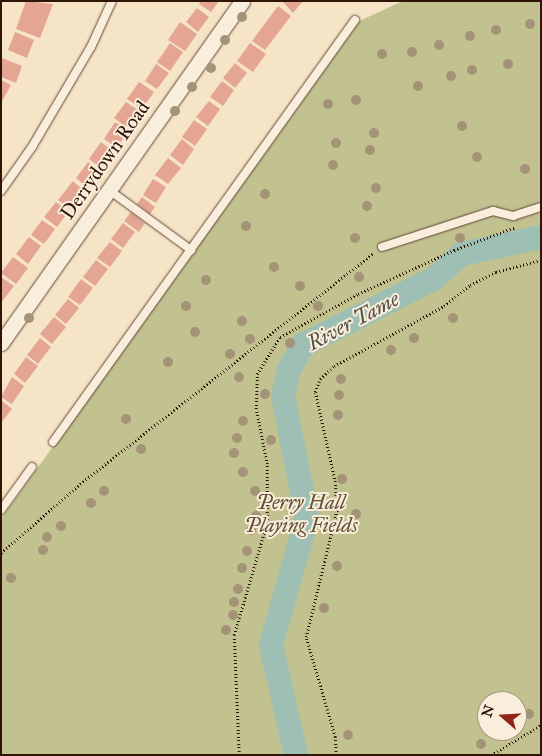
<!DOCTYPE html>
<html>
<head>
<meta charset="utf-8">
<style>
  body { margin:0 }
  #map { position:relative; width:542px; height:756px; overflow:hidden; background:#f6e4c7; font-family:"IM FELL Great Primer",serif }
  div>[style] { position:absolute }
  .green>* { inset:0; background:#c2c291 }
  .river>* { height:24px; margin:-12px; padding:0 12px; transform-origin:12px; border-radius:12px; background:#9dbfb4 }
  .building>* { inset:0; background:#e4a693 }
  .path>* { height:2.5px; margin-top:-1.25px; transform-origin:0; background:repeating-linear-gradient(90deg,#301407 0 1px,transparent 0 3.5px) }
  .roads { filter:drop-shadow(0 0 1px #624837) drop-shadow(0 0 1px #624837) }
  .service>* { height:8px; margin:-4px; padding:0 4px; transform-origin:4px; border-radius:4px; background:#f9eddb }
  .minor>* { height:15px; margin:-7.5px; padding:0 7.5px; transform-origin:7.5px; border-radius:7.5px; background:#f9eddb }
  .trees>* { width:10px; height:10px; margin:-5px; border-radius:50%; background:#a59378 }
  span { translate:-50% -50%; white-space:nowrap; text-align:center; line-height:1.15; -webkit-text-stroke:4px #f9eddb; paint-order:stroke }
  .street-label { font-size:20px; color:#301407 }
  .park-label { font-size:20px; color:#635137; font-style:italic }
  .water-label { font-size:21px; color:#565044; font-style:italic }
  .frame { position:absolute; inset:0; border:2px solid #301407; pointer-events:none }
  .north { position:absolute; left:477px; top:691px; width:50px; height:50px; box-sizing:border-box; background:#f9eddb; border:1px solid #a99686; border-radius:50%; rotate:289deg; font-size:14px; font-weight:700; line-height:20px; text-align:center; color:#301407 }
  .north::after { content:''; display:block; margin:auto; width:18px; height:22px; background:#8f2418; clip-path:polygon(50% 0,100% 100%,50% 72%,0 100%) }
</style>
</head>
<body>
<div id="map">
  <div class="green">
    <i style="clip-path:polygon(evenodd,403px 1px,541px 1px,541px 755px,1px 755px,1px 519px,357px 22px,403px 1px,487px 701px,517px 701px,517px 731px,487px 731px,487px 701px)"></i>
  </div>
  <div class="river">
    <i style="left:296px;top:755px;width:113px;rotate:-102.8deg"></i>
    <i style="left:271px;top:645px;width:133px;rotate:-74.3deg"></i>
    <i style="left:307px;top:517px;width:123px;rotate:-101.2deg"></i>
    <i style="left:283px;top:396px;width:27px;rotate:-77deg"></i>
    <i style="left:289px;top:370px;width:29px;rotate:-61deg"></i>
    <i style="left:303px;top:345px;width:146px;rotate:-26.9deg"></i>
    <i style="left:433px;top:279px;width:38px;rotate:-41deg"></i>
    <i style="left:462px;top:254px;width:81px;rotate:-12.1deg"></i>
  </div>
  <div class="building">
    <i style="clip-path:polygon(26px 1px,53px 4px,40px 38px,16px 29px)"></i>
    <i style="clip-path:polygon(201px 1px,219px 1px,211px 12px,199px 4px)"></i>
    <i style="clip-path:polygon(282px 1px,303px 1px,293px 13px)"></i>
    <i style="clip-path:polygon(278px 6px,291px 16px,265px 50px,252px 41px)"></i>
    <i style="clip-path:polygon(197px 8px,209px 17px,198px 32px,186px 22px)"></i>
    <i style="clip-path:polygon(180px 22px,197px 34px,185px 51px,168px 40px)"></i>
    <i style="clip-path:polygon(15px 32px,34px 40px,27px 58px,8px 50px)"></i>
    <i style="clip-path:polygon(170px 43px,183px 52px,170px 71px,157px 62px)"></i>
    <i style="clip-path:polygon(250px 43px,266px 54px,253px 72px,237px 61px)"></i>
    <i style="clip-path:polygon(2px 58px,22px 66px,16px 83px,1px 77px)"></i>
    <i style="clip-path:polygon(235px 63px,247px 73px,235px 88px,223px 78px)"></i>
    <i style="clip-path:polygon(156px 64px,169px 73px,157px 89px,145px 81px)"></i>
    <i style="clip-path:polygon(1px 80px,11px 85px,1px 103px)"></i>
    <i style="clip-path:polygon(222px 81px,234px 90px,223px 106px,210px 97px)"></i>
    <i style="clip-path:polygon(139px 82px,154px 92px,142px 109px,127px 99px)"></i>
    <i style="clip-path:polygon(209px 101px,220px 109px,208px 126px,196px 117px)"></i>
    <i style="clip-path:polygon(126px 102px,138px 110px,126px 127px,114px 118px)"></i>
    <i style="clip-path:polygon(194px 120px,207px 129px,195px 146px,182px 137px)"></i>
    <i style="clip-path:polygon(115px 122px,128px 131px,117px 148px,104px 139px)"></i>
    <i style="clip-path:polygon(182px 139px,194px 149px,183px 165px,170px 155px)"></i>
    <i style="clip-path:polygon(101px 142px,113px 151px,101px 168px,89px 159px)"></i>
    <i style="clip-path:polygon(168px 158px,181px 168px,168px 184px,155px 175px)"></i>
    <i style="clip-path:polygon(88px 162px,99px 170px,87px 187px,76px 178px)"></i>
    <i style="clip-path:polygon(153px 179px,166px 187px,156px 203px,143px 195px)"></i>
    <i style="clip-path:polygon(73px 181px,84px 191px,70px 209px,58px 200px)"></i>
    <i style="clip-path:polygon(142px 197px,155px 207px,150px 214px,137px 204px)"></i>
    <i style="clip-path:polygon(56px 202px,69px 211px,57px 227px,44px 217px)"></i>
    <i style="clip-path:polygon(131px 212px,145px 223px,139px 232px,124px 221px)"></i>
    <i style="clip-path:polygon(42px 220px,55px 229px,44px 244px,31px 235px)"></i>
    <i style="clip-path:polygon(123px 223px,135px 232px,123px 248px,111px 239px)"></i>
    <i style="clip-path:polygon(29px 237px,41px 246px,28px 264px,16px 254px)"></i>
    <i style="clip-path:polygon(110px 242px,122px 251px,110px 267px,97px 258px)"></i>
    <i style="clip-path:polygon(13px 257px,28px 268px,16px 284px,1px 273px)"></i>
    <i style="clip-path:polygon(96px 260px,108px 269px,95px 286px,83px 277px)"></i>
    <i style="clip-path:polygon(1px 277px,14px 286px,1px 303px)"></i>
    <i style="clip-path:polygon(81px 279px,93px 288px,80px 305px,68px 297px)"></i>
    <i style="clip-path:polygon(68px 299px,79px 308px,66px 324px,55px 315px)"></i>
    <i style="clip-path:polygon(54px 317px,66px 327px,52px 344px,40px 334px)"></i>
    <i style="clip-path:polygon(40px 338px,51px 347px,38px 364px,27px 355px)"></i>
    <i style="clip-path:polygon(26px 357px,38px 366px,25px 383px,14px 374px)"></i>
    <i style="clip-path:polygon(12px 377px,24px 386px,12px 404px,1px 397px)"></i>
    <i style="clip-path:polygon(1px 400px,12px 409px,1px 423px)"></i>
  </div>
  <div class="path">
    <i style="left:1px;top:553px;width:105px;rotate:-41.1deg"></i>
    <i style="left:80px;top:484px;width:374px;rotate:-38.2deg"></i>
    <i style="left:239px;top:755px;width:120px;rotate:-92.4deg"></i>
    <i style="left:234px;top:635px;width:117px;rotate:-73.6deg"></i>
    <i style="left:267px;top:523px;width:59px;rotate:-90deg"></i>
    <i style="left:267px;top:464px;width:56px;rotate:-101.3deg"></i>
    <i style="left:256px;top:409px;width:35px;rotate:-88deg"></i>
    <i style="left:257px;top:374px;width:44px;rotate:-58.1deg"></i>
    <i style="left:280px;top:337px;width:89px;rotate:-28.9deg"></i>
    <i style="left:358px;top:294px;width:106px;rotate:-24.6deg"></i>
    <i style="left:454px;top:250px;width:66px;rotate:-20.4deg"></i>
    <i style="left:336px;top:755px;width:18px;rotate:-93deg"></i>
    <i style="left:335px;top:737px;width:104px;rotate:-106.2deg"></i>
    <i style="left:306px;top:637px;width:131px;rotate:-76.3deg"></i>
    <i style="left:337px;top:510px;width:28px;rotate:-94deg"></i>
    <i style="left:335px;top:482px;width:92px;rotate:-102.5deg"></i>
    <i style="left:315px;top:392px;width:14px;rotate:-69deg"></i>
    <i style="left:320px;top:379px;width:19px;rotate:-43deg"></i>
    <i style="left:334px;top:366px;width:125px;rotate:-28.6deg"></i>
    <i style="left:444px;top:306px;width:33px;rotate:-39deg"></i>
    <i style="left:470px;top:285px;width:29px;rotate:-27deg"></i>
    <i style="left:496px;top:272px;width:47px;rotate:-14.9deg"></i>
    <i style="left:491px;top:755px;width:58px;rotate:-31deg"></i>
  </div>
  <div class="roads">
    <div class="service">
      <i style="left:109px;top:190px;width:102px;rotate:36.2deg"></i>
      <i style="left:1px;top:191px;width:54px;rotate:-54.8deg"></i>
      <i style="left:32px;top:147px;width:116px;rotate:-59.5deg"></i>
      <i style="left:91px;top:47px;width:51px;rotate:-65.5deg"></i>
      <i style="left:382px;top:247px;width:117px;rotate:-18deg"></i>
      <i style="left:493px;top:211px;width:21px;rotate:14deg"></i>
      <i style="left:513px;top:216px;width:29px;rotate:-18deg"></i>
      <i style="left:53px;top:442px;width:519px;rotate:-54.41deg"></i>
      <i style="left:1px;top:510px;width:53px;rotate:-54.2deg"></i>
    </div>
    <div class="minor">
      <i style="left:1px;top:343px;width:418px;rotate:-54.8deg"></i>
    </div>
  </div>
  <div class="trees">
    <i style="left:242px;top:17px"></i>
    <i style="left:530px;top:24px"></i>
    <i style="left:496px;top:30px"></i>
    <i style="left:470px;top:36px"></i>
    <i style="left:225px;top:40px"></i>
    <i style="left:439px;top:45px"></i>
    <i style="left:412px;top:52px"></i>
    <i style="left:382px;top:54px"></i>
    <i style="left:508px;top:64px"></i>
    <i style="left:211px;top:68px"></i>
    <i style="left:472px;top:70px"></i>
    <i style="left:451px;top:76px"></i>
    <i style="left:418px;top:86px"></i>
    <i style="left:192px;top:87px"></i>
    <i style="left:356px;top:100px"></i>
    <i style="left:328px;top:104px"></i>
    <i style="left:175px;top:111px"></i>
    <i style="left:462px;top:126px"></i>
    <i style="left:374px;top:133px"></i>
    <i style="left:336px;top:143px"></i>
    <i style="left:370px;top:150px"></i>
    <i style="left:477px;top:157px"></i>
    <i style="left:333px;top:165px"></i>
    <i style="left:525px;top:169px"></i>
    <i style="left:376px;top:188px"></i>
    <i style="left:265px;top:194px"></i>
    <i style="left:367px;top:206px"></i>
    <i style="left:246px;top:226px"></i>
    <i style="left:355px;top:238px"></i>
    <i style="left:460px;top:238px"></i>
    <i style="left:274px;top:267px"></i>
    <i style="left:359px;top:277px"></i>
    <i style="left:206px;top:280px"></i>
    <i style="left:300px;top:286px"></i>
    <i style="left:186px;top:306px"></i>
    <i style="left:318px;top:306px"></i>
    <i style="left:29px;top:318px"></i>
    <i style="left:453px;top:318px"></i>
    <i style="left:242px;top:321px"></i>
    <i style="left:195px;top:332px"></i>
    <i style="left:414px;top:338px"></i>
    <i style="left:250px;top:339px"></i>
    <i style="left:290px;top:343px"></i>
    <i style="left:391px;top:350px"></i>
    <i style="left:230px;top:354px"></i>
    <i style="left:168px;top:362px"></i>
    <i style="left:239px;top:377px"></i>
    <i style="left:341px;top:379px"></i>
    <i style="left:265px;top:394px"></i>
    <i style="left:339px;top:395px"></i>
    <i style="left:338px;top:415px"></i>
    <i style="left:126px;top:419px"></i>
    <i style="left:243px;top:421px"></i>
    <i style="left:237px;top:438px"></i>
    <i style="left:271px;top:440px"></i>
    <i style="left:141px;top:449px"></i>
    <i style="left:234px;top:453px"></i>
    <i style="left:243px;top:472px"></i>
    <i style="left:342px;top:479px"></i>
    <i style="left:104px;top:491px"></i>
    <i style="left:255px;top:491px"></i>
    <i style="left:91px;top:503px"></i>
    <i style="left:356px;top:514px"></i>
    <i style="left:256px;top:516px"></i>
    <i style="left:61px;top:526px"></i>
    <i style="left:251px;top:530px"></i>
    <i style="left:47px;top:537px"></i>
    <i style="left:43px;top:550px"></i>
    <i style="left:247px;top:551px"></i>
    <i style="left:337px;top:566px"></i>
    <i style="left:242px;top:568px"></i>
    <i style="left:11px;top:578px"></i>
    <i style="left:238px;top:589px"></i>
    <i style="left:234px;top:602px"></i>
    <i style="left:324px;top:608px"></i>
    <i style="left:233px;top:615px"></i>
    <i style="left:226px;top:630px"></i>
    <i style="left:529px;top:714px"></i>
    <i style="left:348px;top:735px"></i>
    <i style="left:481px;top:744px"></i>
  </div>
  <div class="street-label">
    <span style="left:105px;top:160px;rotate:-55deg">Derrydown Road</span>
  </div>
  <div class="park-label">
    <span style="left:301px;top:514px">Perry Hall<br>Playing Fields</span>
  </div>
  <div class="water-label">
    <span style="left:353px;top:321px;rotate:-28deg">River Tame</span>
  </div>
  <div class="frame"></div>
  <div class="north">N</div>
</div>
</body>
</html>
